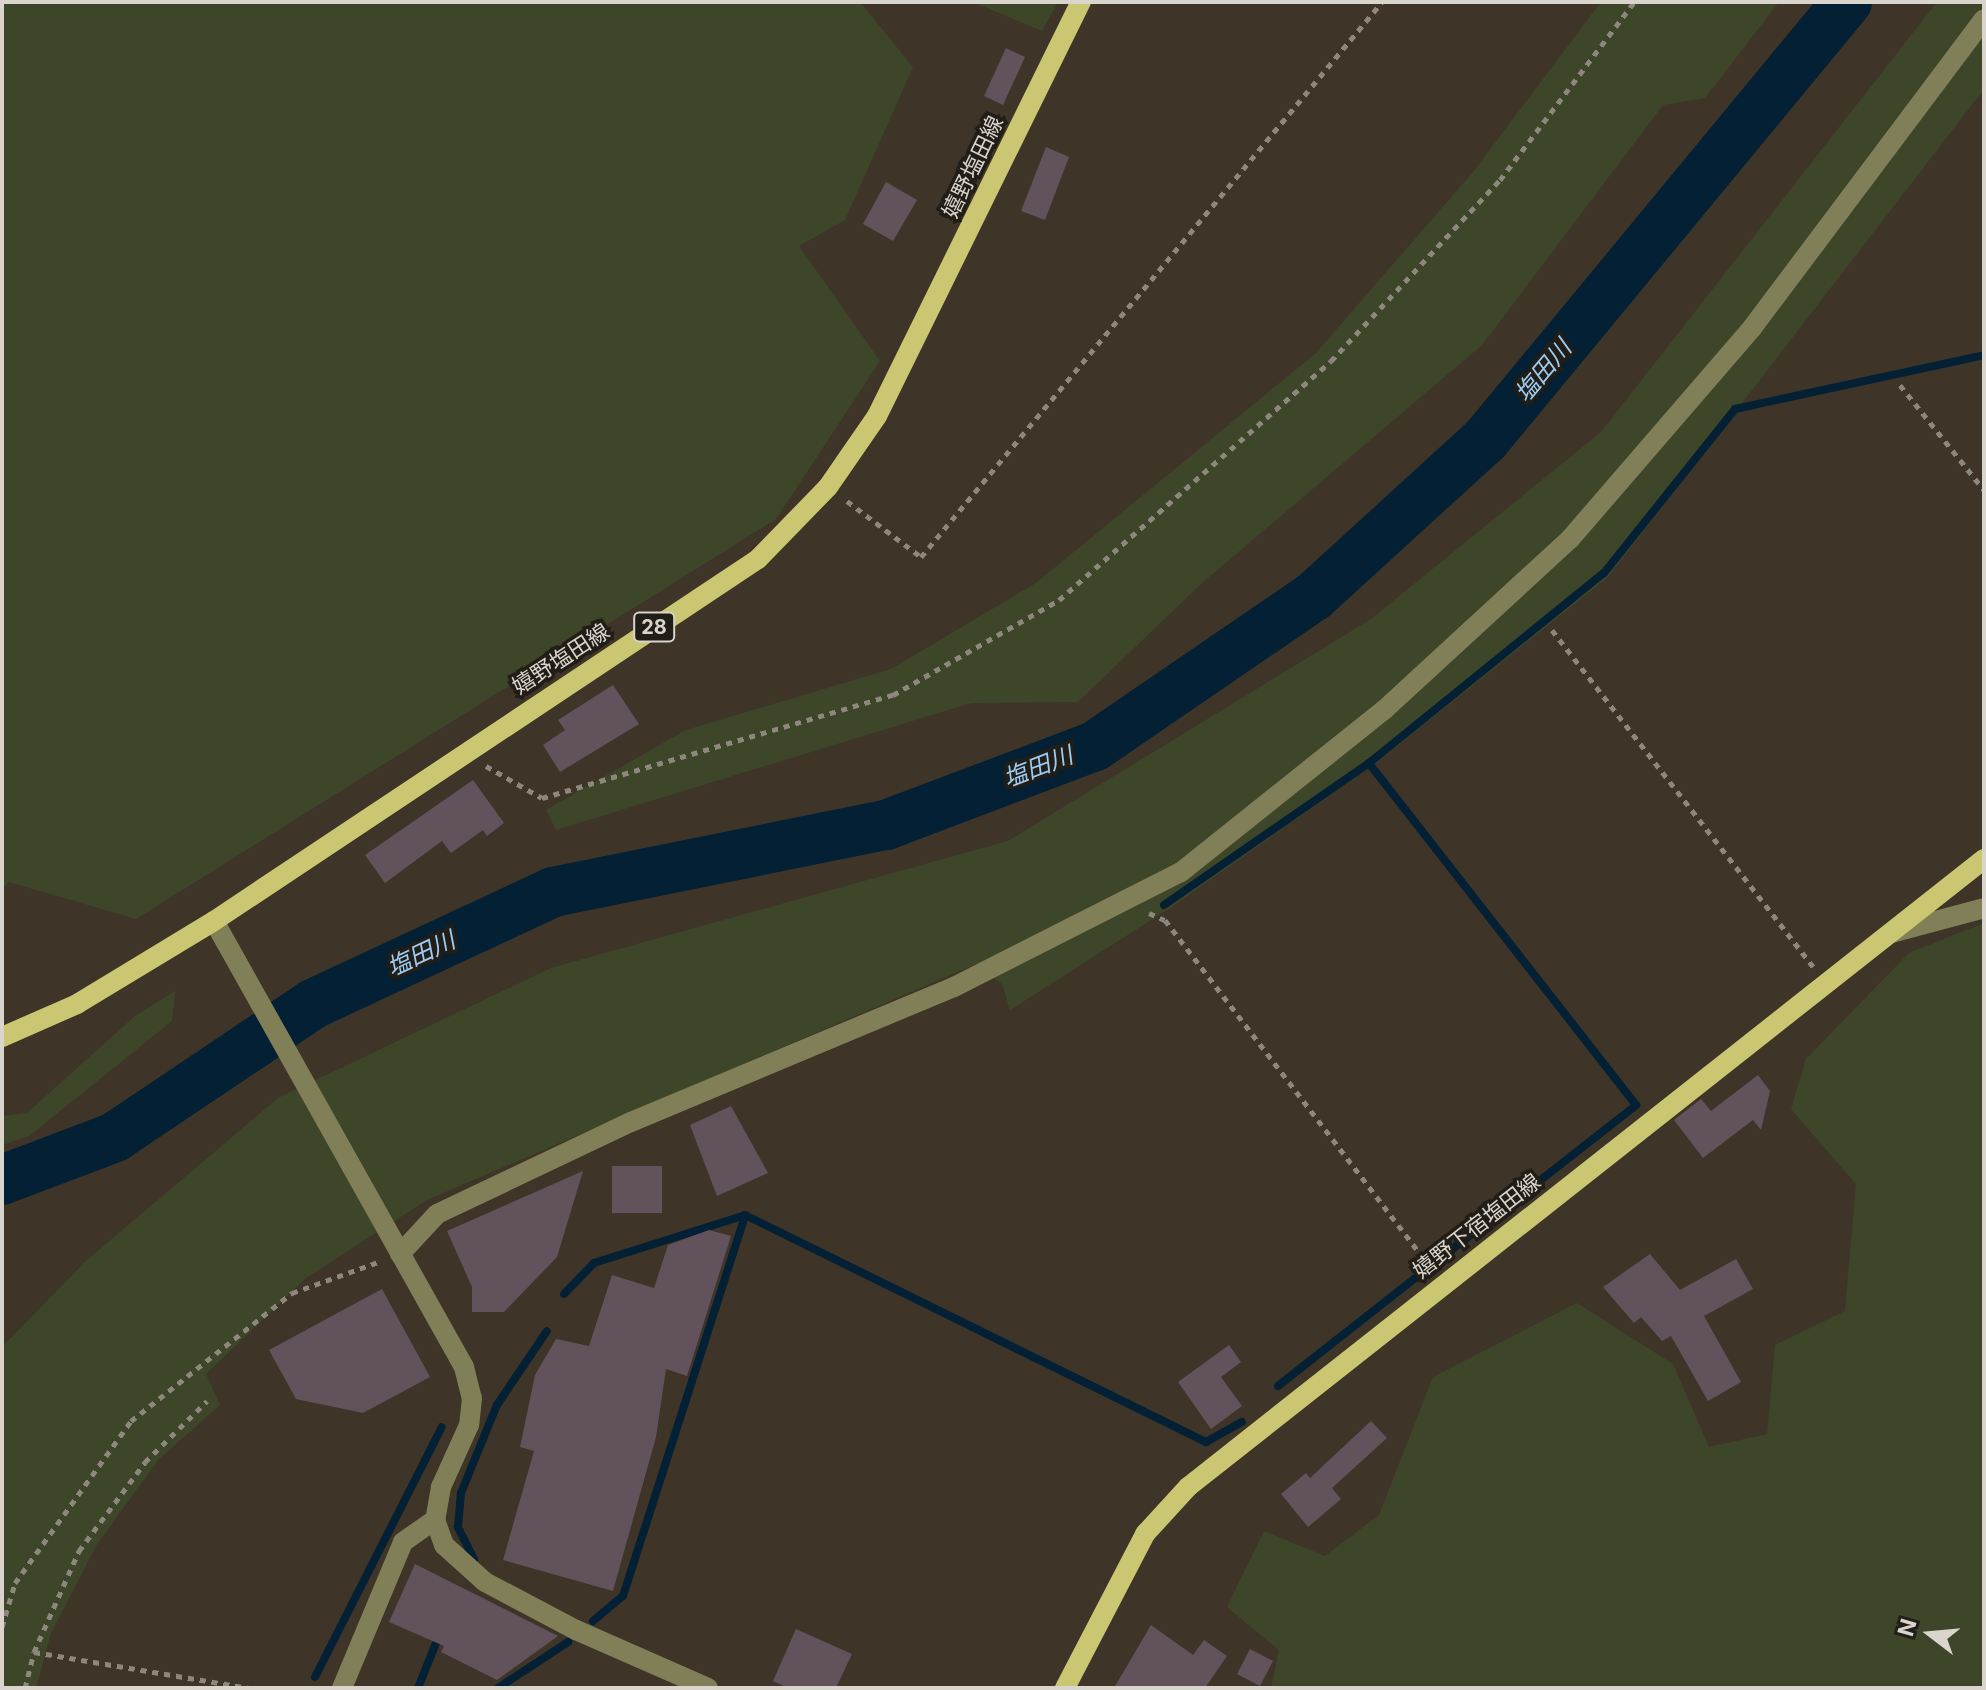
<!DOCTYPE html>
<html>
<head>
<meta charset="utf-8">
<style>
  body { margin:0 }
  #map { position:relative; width:1986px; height:1690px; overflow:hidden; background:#3e3528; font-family:Inter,"Noto Sans JP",sans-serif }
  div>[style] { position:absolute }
  .green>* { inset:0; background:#3e462a }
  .stream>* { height:8px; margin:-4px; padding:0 4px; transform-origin:4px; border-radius:4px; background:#032034 }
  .river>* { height:50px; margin:-25px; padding:0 25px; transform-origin:25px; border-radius:25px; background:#032034 }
  .building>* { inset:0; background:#62525b }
  .path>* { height:5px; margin-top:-2.5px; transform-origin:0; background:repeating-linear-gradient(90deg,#8e877d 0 6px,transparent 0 12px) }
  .minor>* { height:20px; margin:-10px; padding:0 10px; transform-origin:10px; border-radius:10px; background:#817f57 }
  .major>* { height:20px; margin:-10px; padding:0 10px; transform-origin:10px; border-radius:10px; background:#cbc672 }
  span { translate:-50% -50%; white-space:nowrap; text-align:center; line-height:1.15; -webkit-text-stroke:7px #211d17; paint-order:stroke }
  .shield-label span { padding:2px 6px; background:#211d17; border:2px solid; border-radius:6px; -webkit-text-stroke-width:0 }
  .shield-label { font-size:20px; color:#d9d4cc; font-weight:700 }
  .street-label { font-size:22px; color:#d9d4cc }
  .water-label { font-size:24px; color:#9cccf5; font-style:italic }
  .frame { position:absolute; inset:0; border:4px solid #d9d4cc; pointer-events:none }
  .north { position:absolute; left:1890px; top:1594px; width:80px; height:80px; -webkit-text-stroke:6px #211d17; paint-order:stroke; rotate:286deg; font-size:22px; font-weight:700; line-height:32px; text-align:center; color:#d9d4cc }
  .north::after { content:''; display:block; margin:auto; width:28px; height:36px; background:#d9d4cc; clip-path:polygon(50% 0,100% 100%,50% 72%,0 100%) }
</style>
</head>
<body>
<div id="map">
  <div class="green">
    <i style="clip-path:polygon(2px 2px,860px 2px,913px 67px,845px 220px,799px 246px,880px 361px,776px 519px,136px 919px,9px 882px,2px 889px)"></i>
    <i style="clip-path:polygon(973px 2px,1058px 2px,1042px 31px)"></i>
    <i style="clip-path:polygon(1601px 2px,1779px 2px,1705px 98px,1663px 105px,1482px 345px,1202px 583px,1078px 702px,971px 703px,556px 830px,546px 810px,686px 730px,891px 669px,1036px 583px,1316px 353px,1473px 172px)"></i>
    <i style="clip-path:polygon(1937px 2px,1984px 2px,1984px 89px,1608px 577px,1376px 763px,1170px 908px,1010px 1010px,1002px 984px,976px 964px,427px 1200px,306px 1278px,206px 1374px,220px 1405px,158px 1460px,96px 1546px,51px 1633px,36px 1688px,2px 1688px,2px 1347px,87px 1260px,278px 1098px,551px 968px,1008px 841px,1371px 619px,1601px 432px)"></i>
    <i style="clip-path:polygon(1984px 923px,1984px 1688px,1271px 1688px,1279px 1650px,1227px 1607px,1264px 1531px,1325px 1556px,1379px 1515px,1433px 1377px,1577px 1303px,1673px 1364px,1709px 1447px,1767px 1434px,1775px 1345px,1845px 1311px,1856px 1184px,1791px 1109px,1806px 1059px,1909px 953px)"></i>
    <i style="clip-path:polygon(175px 991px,172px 1021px,29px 1136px,2px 1145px,2px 1116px,27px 1113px,135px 1016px)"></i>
  </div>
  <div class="stream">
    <i style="left:1164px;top:905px;width:249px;rotate:-34.7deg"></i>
    <i style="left:1445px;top:1255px;width:243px;rotate:-38.1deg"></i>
    <i style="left:1636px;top:1105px;width:434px;rotate:-128deg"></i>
    <i style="left:1369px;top:763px;width:302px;rotate:-39deg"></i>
    <i style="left:1604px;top:573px;width:210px;rotate:-51.4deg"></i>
    <i style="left:1735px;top:409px;width:255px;rotate:-12.2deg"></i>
    <i style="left:564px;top:1294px;width:43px;rotate:-45.9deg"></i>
    <i style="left:594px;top:1263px;width:158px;rotate:-17.6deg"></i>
    <i style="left:1278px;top:1386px;width:174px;rotate:-38.2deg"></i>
    <i style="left:474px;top:1559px;width:36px;rotate:-117deg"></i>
    <i style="left:458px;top:1527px;width:34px;rotate:-85deg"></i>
    <i style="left:461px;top:1493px;width:95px;rotate:-67.8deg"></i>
    <i style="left:497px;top:1405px;width:89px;rotate:-56deg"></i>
    <i style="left:593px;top:1621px;width:39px;rotate:-40deg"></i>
    <i style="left:623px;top:1596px;width:400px;rotate:-72.2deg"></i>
    <i style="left:745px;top:1215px;width:514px;rotate:26.22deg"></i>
    <i style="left:1206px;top:1442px;width:41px;rotate:-29.1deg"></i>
    <i style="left:315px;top:1677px;width:280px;rotate:-63.1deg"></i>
    <i style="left:418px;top:1688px;width:59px;rotate:-68.2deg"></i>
    <i style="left:498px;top:1688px;width:84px;rotate:-33.3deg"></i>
  </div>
  <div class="river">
    <i style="left:2px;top:1180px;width:121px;rotate:-20.8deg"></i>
    <i style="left:115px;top:1137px;width:239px;rotate:-33.9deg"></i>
    <i style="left:313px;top:1004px;width:265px;rotate:-25deg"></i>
    <i style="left:553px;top:892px;width:340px;rotate:-11.4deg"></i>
    <i style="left:886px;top:825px;width:223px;rotate:-20.7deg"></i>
    <i style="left:1095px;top:746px;width:264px;rotate:-34.4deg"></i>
    <i style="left:1313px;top:597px;width:234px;rotate:-42.4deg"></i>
    <i style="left:1486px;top:439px;width:567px;rotate:-50.44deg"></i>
  </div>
  <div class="building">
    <i style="clip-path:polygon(1006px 48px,1025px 57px,1003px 105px,984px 96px)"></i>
    <i style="clip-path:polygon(1046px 147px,1069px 157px,1045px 220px,1021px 211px)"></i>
    <i style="clip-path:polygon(886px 182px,917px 200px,893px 241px,863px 224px)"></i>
    <i style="clip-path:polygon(613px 685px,639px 724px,560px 772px,543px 745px,565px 730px,558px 720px)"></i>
    <i style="clip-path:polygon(473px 780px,504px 823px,487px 836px,483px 830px,451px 853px,442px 841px,385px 883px,365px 855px)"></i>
    <i style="clip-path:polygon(1758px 1075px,1770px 1091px,1761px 1130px,1753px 1120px,1703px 1158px,1674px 1120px,1701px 1099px,1711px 1111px)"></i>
    <i style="clip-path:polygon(731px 1106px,768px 1173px,717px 1196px,690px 1125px)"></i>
    <i style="clip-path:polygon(612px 1166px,662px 1166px,662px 1213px,612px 1213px)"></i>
    <i style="clip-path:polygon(583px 1171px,557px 1257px,504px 1312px,472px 1312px,472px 1287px,447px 1231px)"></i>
    <i style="clip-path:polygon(709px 1230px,731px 1236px,687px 1376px,666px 1369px,656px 1437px,613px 1591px,503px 1560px,534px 1451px,520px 1447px,535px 1375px,556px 1339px,589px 1346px,612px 1275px,654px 1288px,668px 1245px)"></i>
    <i style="clip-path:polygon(1650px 1254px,1680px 1290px,1736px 1259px,1753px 1289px,1704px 1316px,1741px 1382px,1708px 1401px,1671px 1336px,1662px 1341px,1641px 1317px,1634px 1323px,1603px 1287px)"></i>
    <i style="clip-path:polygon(382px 1289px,430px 1377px,363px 1413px,296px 1399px,269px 1350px)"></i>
    <i style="clip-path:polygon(1229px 1345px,1241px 1362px,1221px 1377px,1242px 1406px,1211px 1429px,1178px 1382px)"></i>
    <i style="clip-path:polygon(1371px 1421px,1387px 1438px,1332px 1488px,1341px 1499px,1308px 1527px,1281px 1494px,1306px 1473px,1310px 1478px)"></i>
    <i style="clip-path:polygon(415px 1564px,558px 1636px,497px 1680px,441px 1652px,444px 1646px,389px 1622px)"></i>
    <i style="clip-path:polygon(1151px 1625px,1193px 1655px,1204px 1640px,1227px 1656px,1205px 1688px,1114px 1688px)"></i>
    <i style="clip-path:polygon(796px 1629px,852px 1654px,836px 1688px,788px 1688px,773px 1681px)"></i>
    <i style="clip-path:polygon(1250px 1649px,1273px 1661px,1260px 1686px,1237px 1674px)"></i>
  </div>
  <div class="path">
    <i style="left:1900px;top:385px;width:134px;rotate:51.3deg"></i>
    <i style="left:847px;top:501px;width:93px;rotate:37.1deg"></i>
    <i style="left:921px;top:557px;width:721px;rotate:-50.29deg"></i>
    <i style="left:1552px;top:630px;width:426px;rotate:52.2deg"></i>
    <i style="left:486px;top:766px;width:64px;rotate:29.7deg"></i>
    <i style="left:542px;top:798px;width:366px;rotate:-16.4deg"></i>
    <i style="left:893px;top:695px;width:191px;rotate:-29.8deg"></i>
    <i style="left:1059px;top:600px;width:362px;rotate:-41.3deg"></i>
    <i style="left:1331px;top:361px;width:248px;rotate:-47deg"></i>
    <i style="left:1500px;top:180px;width:223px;rotate:-53deg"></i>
    <i style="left:1149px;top:913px;width:17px;rotate:24deg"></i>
    <i style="left:1165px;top:920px;width:437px;rotate:52.6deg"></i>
    <i style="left:2px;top:1627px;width:46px;rotate:-73.5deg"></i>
    <i style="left:15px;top:1583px;width:199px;rotate:-54.4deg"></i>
    <i style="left:131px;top:1421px;width:206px;rotate:-38.5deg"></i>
    <i style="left:292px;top:1293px;width:95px;rotate:-19.8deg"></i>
    <i style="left:34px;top:1652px;width:218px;rotate:9.5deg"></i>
    <i style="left:25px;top:1688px;width:37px;rotate:-76deg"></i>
    <i style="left:34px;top:1652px;width:111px;rotate:-66deg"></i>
    <i style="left:79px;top:1551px;width:111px;rotate:-53.4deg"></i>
    <i style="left:145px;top:1462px;width:87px;rotate:-44.5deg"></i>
  </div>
  <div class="minor">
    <i style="left:214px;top:921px;width:511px;rotate:60.73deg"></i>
    <i style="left:464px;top:1367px;width:32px;rotate:76deg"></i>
    <i style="left:472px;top:1398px;width:27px;rotate:96deg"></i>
    <i style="left:469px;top:1425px;width:68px;rotate:114.3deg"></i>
    <i style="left:441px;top:1487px;width:34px;rotate:100deg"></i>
    <i style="left:435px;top:1520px;width:27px;rotate:70deg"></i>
    <i style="left:444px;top:1545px;width:55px;rotate:42.1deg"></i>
    <i style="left:485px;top:1582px;width:103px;rotate:27.8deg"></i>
    <i style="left:576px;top:1630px;width:144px;rotate:23.7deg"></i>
    <i style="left:1891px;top:933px;width:96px;rotate:-15deg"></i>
    <i style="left:400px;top:1254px;width:54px;rotate:-47.2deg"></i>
    <i style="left:437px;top:1214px;width:215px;rotate:-25.4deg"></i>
    <i style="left:631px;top:1122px;width:350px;rotate:-22.7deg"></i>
    <i style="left:954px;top:987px;width:254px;rotate:-26.9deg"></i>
    <i style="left:1181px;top:872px;width:260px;rotate:-38.6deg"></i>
    <i style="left:1384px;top:710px;width:253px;rotate:-42.6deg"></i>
    <i style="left:1570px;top:539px;width:279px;rotate:-49.2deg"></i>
    <i style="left:1752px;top:328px;width:386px;rotate:-53.1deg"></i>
    <i style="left:342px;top:1688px;width:158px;rotate:-67.3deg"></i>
    <i style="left:403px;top:1542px;width:39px;rotate:-35deg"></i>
  </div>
  <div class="major">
    <i style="left:2px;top:1037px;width:82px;rotate:-23.7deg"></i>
    <i style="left:77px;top:1004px;width:160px;rotate:-31.2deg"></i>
    <i style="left:214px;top:921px;width:653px;rotate:-33.64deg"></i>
    <i style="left:758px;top:559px;width:100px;rotate:-45.8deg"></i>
    <i style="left:828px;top:487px;width:86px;rotate:-55.4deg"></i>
    <i style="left:877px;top:416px;width:462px;rotate:-63.8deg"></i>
    <i style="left:1065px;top:1688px;width:174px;rotate:-62.5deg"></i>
    <i style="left:1145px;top:1534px;width:64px;rotate:-47.5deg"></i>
    <i style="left:1188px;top:1487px;width:1014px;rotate:-38.27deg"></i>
  </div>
  <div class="shield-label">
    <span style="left:654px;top:627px">28</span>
  </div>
  <div class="street-label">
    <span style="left:973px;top:167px;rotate:-64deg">嬉野塩田線</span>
    <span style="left:561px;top:659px;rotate:-33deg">嬉野塩田線</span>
    <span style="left:1477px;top:1226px;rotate:-38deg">嬉野下宿塩田線</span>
  </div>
  <div class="water-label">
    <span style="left:1543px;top:371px;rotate:-50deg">塩田川</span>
    <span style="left:1038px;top:767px;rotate:-21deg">塩田川</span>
    <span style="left:421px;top:954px;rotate:-25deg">塩田川</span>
  </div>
  <div class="frame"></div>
  <div class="north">N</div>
</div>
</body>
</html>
